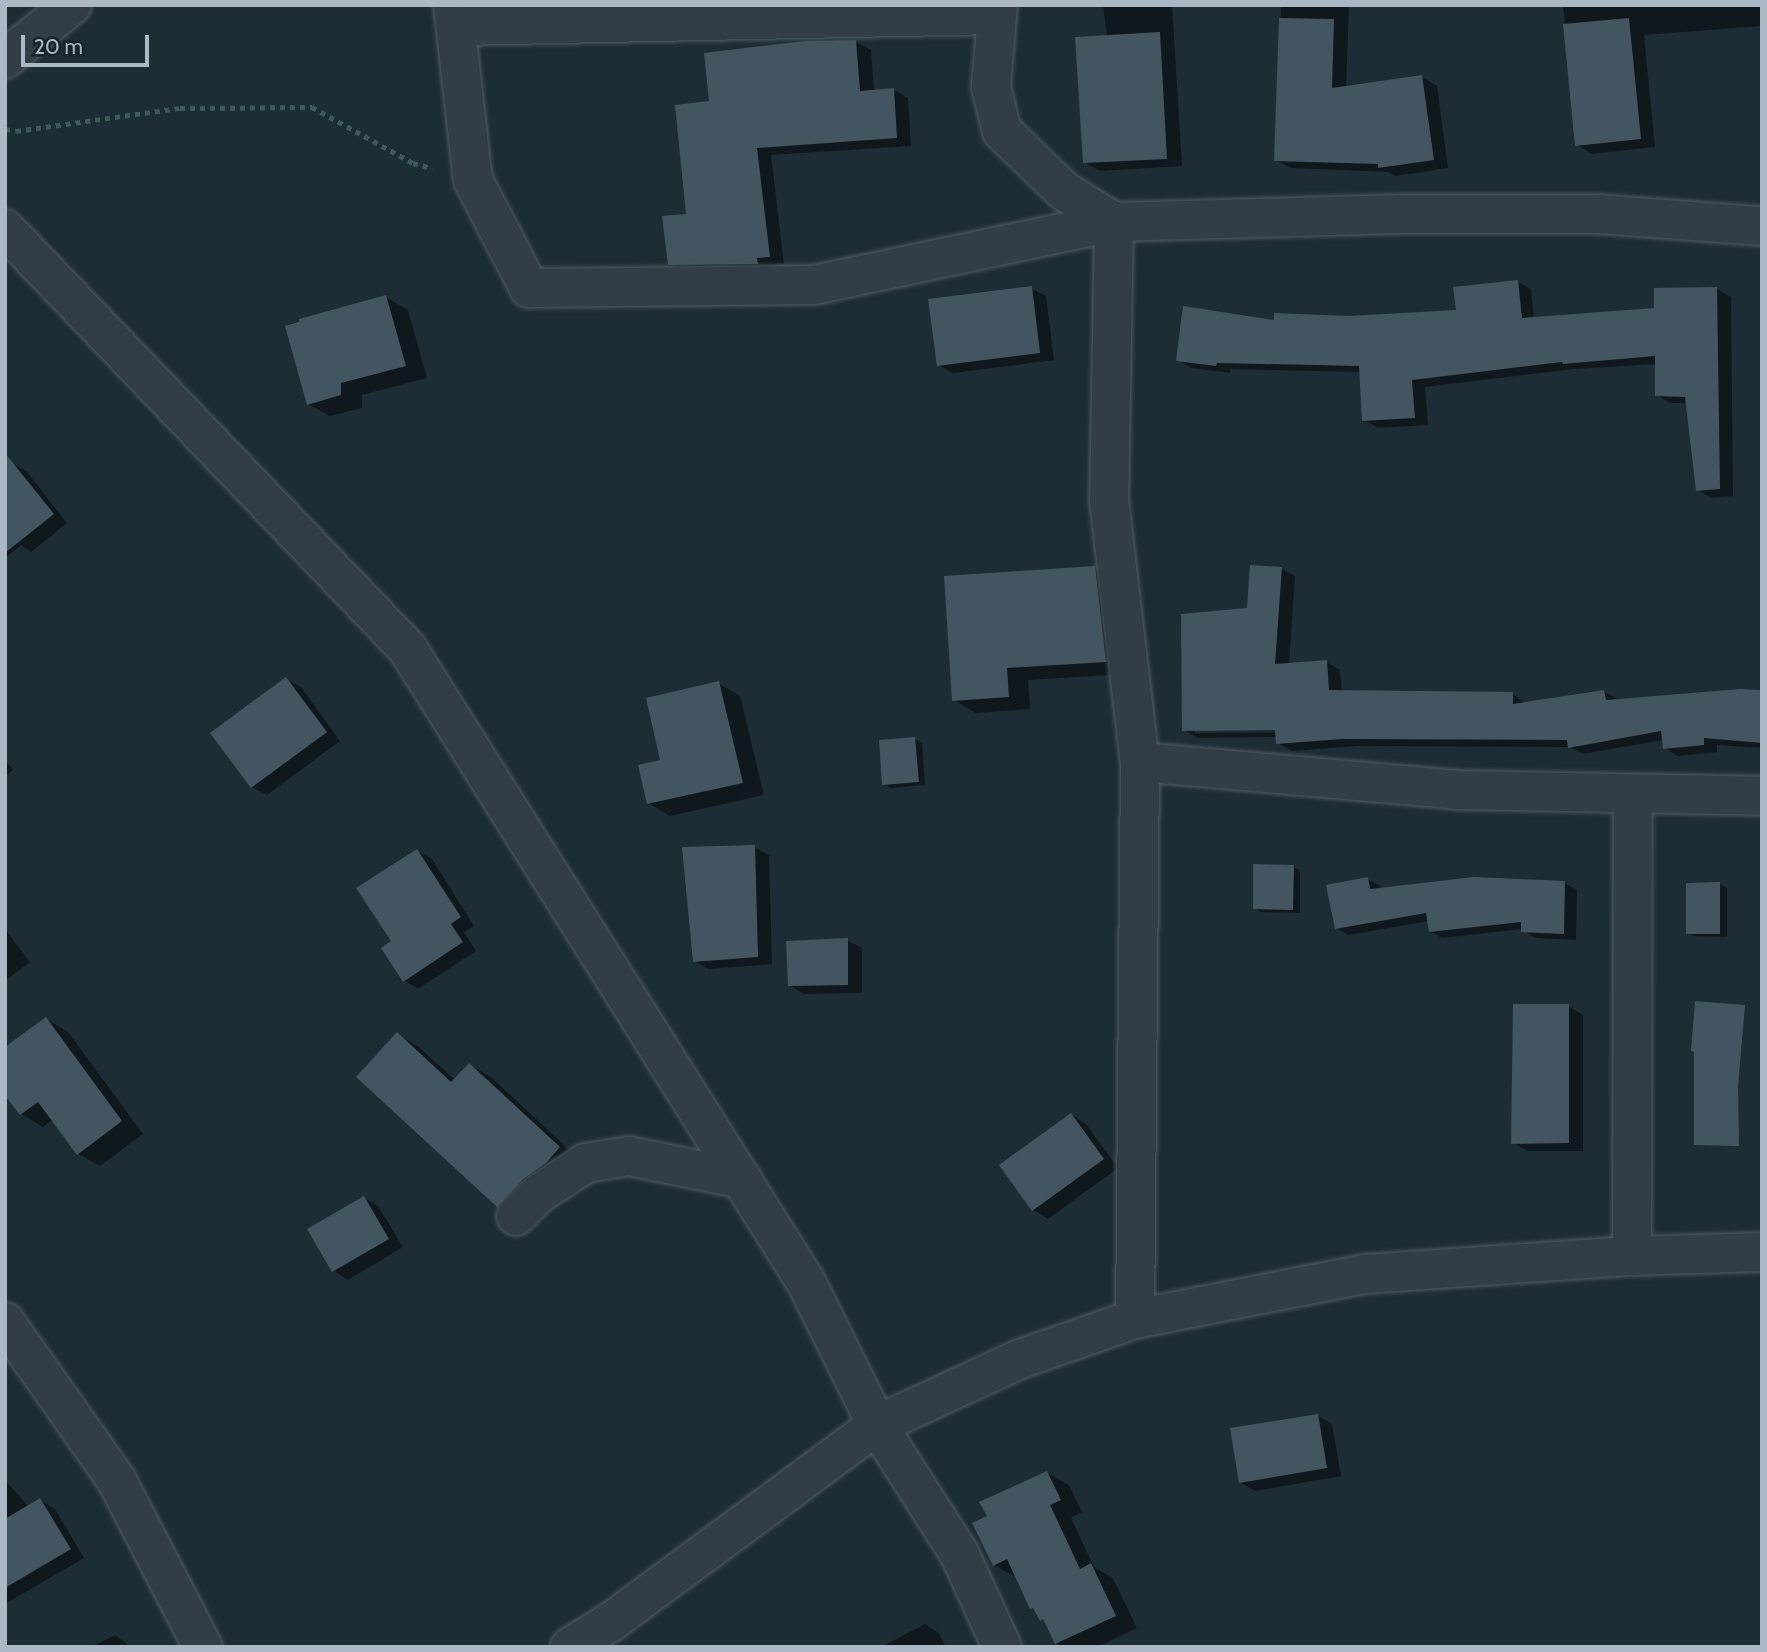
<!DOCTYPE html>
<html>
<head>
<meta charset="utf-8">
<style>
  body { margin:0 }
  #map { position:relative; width:1767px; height:1652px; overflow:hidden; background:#1d2d36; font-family:Cabin,sans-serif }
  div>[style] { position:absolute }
  .shadow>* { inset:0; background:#0007 }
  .building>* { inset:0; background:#435561 }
  .path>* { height:4.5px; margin-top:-2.25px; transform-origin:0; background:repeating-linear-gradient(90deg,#405857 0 5px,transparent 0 10px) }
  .roads { filter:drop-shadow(0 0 2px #4e5c65) drop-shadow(0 0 2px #4e5c65) }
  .minor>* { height:38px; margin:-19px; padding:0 19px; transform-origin:19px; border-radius:19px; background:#313e47 }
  span { translate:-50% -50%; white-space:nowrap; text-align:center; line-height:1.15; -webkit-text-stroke:6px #16232b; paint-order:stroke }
  .frame { position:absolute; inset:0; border:7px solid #aab9c5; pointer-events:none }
  .scale { position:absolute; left:21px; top:35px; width:128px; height:32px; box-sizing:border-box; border:4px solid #aab9c5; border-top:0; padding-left:9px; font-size:21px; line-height:24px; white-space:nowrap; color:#aab9c5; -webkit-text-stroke:5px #16232b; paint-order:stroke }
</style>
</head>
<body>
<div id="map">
  <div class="shadow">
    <i style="clip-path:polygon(1103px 5px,1172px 5px,1182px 166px,1100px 171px,1084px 162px,1107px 37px)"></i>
    <i style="clip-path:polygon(1281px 5px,1349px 5px,1346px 88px,1422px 77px,1437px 86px,1448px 168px,1395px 176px,1388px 172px,1291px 168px,1276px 160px)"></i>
    <i style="clip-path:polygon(1563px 5px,1762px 5px,1762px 26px,1644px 35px,1655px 147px,1592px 154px,1577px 145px)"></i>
    <i style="clip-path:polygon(856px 42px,871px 50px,874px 91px,894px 90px,908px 98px,911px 146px,771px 155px,784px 264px,771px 265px,772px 271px,684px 272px,669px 264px,688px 215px,711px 103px)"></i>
    <i style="clip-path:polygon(1517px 281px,1531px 289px,1534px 318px,1656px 310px,1717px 289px,1731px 297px,1733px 496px,1711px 498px,1698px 490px,1688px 403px,1670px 403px,1657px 395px,1656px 364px,1574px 369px,1425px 387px,1428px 425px,1378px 428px,1364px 420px,1361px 372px,1230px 369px,1230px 373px,1191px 368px,1178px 360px,1276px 322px,1458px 312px)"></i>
    <i style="clip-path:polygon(1031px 288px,1046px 296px,1054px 360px,953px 373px,938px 365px)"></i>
    <i style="clip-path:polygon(386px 297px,408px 310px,427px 378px,362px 395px,362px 408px,330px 416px,308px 404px)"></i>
    <i style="clip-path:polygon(12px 463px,26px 471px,67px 523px,31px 552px,21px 545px,5px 558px,5px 467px)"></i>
    <i style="clip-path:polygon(1094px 568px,1116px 580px,1127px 674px,1028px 680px,1030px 709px,976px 713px,954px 700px)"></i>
    <i style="clip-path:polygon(evenodd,1282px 569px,1295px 576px,1289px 664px,1326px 662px,1340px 670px,1342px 692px,1512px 694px,1526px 704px,1604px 692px,1618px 699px,1762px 692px,1762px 748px,1717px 745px,1717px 752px,1678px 756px,1665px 748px,1664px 740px,1583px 754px,1570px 747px,1357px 746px,1292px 751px,1278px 743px,1278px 737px,1198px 738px,1184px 730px,1249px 610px,1282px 569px,1284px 728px,1284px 732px,1195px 733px,1195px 729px,1284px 728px)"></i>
    <i style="clip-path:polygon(286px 679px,301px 687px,340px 741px,267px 795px,252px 787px,213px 734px)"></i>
    <i style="clip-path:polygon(718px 683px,740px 696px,764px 795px,670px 816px,648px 803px)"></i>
    <i style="clip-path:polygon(915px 739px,922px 743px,925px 785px,891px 788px,884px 784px)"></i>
    <i style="clip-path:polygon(5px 760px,13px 770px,5px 777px)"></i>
    <i style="clip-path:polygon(754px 847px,769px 855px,772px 964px,709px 969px,694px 961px,684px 849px)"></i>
    <i style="clip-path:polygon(417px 851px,432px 859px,474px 926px,464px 932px,476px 951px,418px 989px,404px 980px,393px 942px)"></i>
    <i style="clip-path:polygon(1293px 867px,1300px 870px,1300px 913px,1261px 912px,1255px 908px)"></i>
    <i style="clip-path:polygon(1367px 879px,1380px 886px,1380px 890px,1565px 883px,1577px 890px,1576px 940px,1535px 938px,1522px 929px,1442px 938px,1430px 931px,1429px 921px,1348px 935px,1336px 928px)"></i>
    <i style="clip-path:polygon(1720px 884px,1727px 888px,1727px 937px,1694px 936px,1687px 933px)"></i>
    <i style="clip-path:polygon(5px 929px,30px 962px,5px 981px)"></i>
    <i style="clip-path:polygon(847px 940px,862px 948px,862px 993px,804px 994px,789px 985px)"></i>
    <i style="clip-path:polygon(1568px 1006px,1583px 1015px,1583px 1151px,1528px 1151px,1513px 1143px)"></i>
    <i style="clip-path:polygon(46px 1019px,68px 1032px,143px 1134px,100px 1166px,78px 1154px,53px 1119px,43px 1127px,21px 1114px)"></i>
    <i style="clip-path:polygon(397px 1034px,419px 1047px,455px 1080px,469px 1065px,491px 1077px,581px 1161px,520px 1218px,498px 1206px)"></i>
    <i style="clip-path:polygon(1072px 1115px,1086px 1124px,1118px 1168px,1048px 1219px,1033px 1210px)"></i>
    <i style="clip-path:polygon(364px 1198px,378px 1206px,403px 1247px,348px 1280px,334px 1271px,309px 1230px)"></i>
    <i style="clip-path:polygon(1318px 1416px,1332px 1424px,1341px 1476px,1255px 1491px,1240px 1482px)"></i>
    <i style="clip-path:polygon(1047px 1473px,1069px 1485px,1082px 1512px,1071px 1518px,1094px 1567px,1113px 1578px,1137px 1628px,1097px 1647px,1063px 1647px,1057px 1643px,1047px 1624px,1032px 1608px,1016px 1577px,994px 1565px,989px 1517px)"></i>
    <i style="clip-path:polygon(5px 1480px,29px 1507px,40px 1500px,55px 1509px,84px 1558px,5px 1604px)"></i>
    <i style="clip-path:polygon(925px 1624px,939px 1633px,946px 1647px,881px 1647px)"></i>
    <i style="clip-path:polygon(115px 1635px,131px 1647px,91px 1647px)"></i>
  </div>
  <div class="building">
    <i style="clip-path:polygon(1279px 18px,1334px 19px,1332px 88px,1422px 75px,1434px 160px,1378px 168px,1378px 164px,1274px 161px)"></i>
    <i style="clip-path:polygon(1629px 18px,1641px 139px,1575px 146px,1563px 24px)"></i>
    <i style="clip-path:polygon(1160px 32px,1167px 159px,1083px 163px,1075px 37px)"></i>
    <i style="clip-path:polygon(856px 40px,860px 91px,894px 88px,897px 138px,757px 148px,770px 257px,757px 258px,758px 264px,668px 265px,662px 216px,686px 214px,675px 105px,709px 101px,704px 53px,805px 41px)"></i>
    <i style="clip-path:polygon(1518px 280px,1522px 318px,1654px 308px,1654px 288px,1717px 287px,1720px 489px,1696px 491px,1685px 397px,1655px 396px,1655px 356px,1563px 364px,1562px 362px,1412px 380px,1415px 418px,1362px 421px,1359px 366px,1217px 363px,1216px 366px,1176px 361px,1183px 306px,1274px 320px,1274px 313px,1348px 316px,1456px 310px,1453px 287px)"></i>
    <i style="clip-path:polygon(1032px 286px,1040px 353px,937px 366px,928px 299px)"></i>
    <i style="clip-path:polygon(386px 295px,406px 366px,341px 383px,341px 395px,307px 405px,285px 326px,299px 322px,299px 319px)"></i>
    <i style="clip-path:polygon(5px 453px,54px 514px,5px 553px)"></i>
    <i style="clip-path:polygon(1250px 565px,1282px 567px,1275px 664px,1327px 660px,1329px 690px,1513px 692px,1513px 704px,1604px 690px,1606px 700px,1740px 689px,1762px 690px,1762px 743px,1704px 738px,1704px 745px,1663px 749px,1661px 731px,1568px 748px,1567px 740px,1342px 739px,1276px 744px,1275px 730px,1182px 731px,1181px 614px,1247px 608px)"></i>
    <i style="clip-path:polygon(1095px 566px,1106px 662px,1007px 668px,1009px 697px,952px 701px,944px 576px)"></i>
    <i style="clip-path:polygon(286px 677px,327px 732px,251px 788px,210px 733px)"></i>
    <i style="clip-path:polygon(719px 681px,743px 783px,647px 804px,638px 765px,660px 760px,646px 698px)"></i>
    <i style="clip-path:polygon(915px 737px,919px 782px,882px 785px,879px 740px)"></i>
    <i style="clip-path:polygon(755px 845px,758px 957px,693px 962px,682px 847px)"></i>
    <i style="clip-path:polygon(417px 849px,461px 917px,451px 924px,463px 942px,403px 982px,381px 948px,391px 941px,356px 888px)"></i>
    <i style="clip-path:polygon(1253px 864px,1294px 865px,1293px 910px,1253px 909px)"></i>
    <i style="clip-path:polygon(1368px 877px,1370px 889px,1474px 877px,1565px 881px,1564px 934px,1521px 932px,1521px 922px,1429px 932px,1426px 913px,1335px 929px,1326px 885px)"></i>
    <i style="clip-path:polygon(1720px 882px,1720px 934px,1686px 934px,1686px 883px)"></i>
    <i style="clip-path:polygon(848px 938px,848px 985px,788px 986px,786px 941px)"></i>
    <i style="clip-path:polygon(1695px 1001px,1745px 1005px,1738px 1087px,1739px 1146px,1694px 1145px,1694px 1052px,1691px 1051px)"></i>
    <i style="clip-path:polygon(1513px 1004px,1569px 1004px,1569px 1143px,1511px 1144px)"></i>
    <i style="clip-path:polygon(46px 1017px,122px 1121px,77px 1155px,38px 1102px,20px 1115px,5px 1096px,5px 1047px)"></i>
    <i style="clip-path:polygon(397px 1032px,451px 1082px,469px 1063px,560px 1147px,546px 1163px,523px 1179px,497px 1207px,356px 1077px)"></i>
    <i style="clip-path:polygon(1071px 1113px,1104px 1159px,1032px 1211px,999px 1165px)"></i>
    <i style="clip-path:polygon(364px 1196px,389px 1239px,332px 1272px,307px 1229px)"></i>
    <i style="clip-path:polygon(1318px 1414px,1327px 1468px,1239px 1483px,1230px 1428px)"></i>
    <i style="clip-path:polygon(1047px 1471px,1061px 1500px,1050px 1505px,1080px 1569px,1091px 1563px,1116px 1616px,1055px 1644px,1043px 1619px,1040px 1621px,1033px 1608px,1030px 1609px,1007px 1559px,993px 1566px,972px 1523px,987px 1516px,979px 1502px)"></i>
    <i style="clip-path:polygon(40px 1498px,71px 1549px,5px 1588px,5px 1519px)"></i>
  </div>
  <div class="path">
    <i style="left:5px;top:129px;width:11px;rotate:10deg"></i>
    <i style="left:16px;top:131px;width:166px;rotate:-8deg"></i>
    <i style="left:180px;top:108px;width:132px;rotate:-0.4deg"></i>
    <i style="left:312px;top:107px;width:115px;rotate:29deg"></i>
    <i style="left:413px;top:163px;width:20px;rotate:15deg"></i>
  </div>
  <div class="roads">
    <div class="minor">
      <i style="left:453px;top:5px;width:176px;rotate:83.5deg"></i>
      <i style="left:473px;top:180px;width:122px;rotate:62.6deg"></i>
      <i style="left:529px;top:288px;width:285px;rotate:-0.6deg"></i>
      <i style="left:814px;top:285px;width:307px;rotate:-11.9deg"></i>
      <i style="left:1114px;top:222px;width:289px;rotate:-1.6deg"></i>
      <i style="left:1403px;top:214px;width:194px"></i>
      <i style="left:1597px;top:214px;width:165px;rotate:4.2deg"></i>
      <i style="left:998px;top:5px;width:82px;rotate:94.9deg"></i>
      <i style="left:991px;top:87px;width:45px;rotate:76deg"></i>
      <i style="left:1002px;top:131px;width:86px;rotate:44.1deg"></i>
      <i style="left:1064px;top:191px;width:59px;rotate:31.8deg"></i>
      <i style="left:458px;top:26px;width:539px;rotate:-1.17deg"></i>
      <i style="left:5px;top:59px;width:86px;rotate:-38.9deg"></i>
      <i style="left:1114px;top:222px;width:278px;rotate:91deg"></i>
      <i style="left:1109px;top:500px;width:264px;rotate:83.3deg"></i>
      <i style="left:1140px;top:762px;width:557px;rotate:90.51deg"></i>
      <i style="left:5px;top:229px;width:581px;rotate:46.19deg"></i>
      <i style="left:407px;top:648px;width:749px;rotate:57.82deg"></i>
      <i style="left:806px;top:1282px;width:160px;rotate:63.6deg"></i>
      <i style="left:877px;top:1425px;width:154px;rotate:57.4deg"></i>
      <i style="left:960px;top:1555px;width:101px;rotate:65.5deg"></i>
      <i style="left:1140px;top:762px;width:320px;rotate:5deg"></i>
      <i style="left:1459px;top:790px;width:303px;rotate:1.1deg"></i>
      <i style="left:516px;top:1216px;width:31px;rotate:-45deg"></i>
      <i style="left:538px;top:1194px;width:57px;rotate:-32.9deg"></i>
      <i style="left:586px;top:1163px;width:44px;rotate:-9.2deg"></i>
      <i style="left:629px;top:1156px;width:115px;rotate:11.5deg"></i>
      <i style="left:1632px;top:1256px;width:461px;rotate:-89.9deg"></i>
      <i style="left:5px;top:1322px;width:194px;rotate:54.8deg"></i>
      <i style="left:117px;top:1481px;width:187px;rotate:62.6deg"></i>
      <i style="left:570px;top:1647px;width:48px;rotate:-31.4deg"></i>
      <i style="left:611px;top:1622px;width:331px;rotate:-36.5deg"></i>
      <i style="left:877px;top:1425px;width:157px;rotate:-24.8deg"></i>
      <i style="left:1020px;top:1359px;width:122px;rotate:-19.2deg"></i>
      <i style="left:1135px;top:1319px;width:234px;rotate:-11.1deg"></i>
      <i style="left:1365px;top:1274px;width:268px;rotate:-3.9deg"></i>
      <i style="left:1632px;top:1256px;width:130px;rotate:-1.8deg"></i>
    </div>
  </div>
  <div class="frame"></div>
  <div class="scale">20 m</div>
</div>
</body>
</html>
